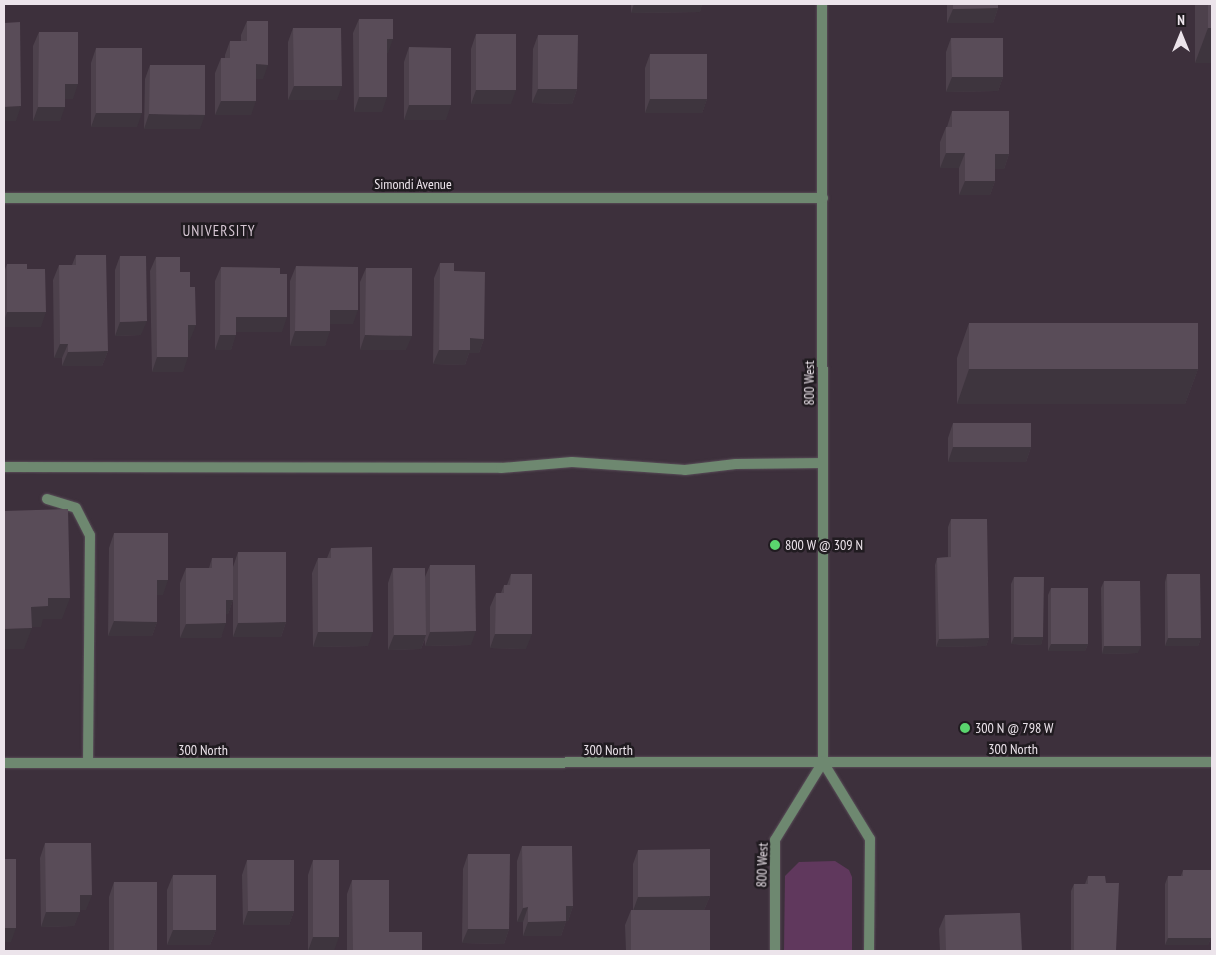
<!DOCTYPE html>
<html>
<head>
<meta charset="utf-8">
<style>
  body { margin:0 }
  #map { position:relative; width:1216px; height:955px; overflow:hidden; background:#3d303c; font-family:"PT Sans Narrow",sans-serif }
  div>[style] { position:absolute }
  .green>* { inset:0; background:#60385d }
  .roads { filter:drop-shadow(0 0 1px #594d58) drop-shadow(0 0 1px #594d58) }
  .service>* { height:10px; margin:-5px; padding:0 5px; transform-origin:5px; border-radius:5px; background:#6e8870 }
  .minor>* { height:10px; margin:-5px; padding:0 5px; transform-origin:5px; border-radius:5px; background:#6e8870 }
  .tertiary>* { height:10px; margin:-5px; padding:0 5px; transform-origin:5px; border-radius:5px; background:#6e8870 }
  .wall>* { inset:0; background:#4d414c }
  .shaded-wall>* { inset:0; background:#3e353e }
  .building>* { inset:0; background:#594c58 }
  .dots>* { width:14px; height:14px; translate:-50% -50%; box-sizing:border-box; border:2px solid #201b20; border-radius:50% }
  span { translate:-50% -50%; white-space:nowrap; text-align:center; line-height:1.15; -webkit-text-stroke:5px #201b20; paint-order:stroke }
  .street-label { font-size:14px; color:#ece4eb }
  .poi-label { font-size:14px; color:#ece4eb }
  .left { translate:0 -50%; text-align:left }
  .neighbourhood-label { font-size:15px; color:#d6c6d3; letter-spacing:1px }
  .frame { position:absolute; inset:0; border:5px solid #ece4eb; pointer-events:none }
  .north { position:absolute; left:1156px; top:10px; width:50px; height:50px; -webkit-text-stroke:4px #201b20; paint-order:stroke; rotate:0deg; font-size:14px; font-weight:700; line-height:20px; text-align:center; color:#ece4eb }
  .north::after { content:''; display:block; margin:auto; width:18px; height:22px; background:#ece4eb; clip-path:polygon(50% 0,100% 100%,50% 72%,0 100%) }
</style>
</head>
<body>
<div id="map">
  <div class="green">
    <i style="clip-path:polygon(835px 861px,849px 870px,852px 877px,852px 951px,784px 951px,785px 876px,799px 862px)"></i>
  </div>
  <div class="roads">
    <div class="service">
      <i style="left:4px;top:467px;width:497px;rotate:0.1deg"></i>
      <i style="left:501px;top:468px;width:71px;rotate:-4.8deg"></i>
      <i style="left:572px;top:462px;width:113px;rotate:4deg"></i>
      <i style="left:685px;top:470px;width:51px;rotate:-6.7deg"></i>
      <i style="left:736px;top:464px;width:87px;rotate:-0.7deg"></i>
      <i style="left:47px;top:499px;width:30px;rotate:17deg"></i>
      <i style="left:76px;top:508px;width:30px;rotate:63deg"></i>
      <i style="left:90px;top:535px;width:228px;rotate:90.5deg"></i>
    </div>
    <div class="minor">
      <i style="left:822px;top:4px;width:758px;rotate:89.92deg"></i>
      <i style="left:823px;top:762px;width:90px;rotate:58.6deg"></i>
      <i style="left:870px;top:839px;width:112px;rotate:90.5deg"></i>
      <i style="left:4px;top:198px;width:819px"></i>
      <i style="left:775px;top:951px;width:111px;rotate:-90deg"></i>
      <i style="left:775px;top:840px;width:92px;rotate:-58.4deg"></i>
    </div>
    <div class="tertiary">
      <i style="left:4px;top:763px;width:1208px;rotate:-0.05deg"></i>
    </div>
  </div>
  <div class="wall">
    <i style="clip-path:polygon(631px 4px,702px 4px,700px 12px,631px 13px)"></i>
    <i style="clip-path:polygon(947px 4px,998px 4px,998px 8px,993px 23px,947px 23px)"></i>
    <i style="clip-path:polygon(1195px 4px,1212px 4px,1212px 63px,1195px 63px)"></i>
    <i style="clip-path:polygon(359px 19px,388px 53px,387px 53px,382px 112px,354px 112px,353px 33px)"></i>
    <i style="clip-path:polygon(247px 21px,263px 79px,256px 79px,251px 115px,215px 115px,215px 73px,221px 58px,225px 58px,225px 55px,230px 41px,241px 41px,241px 35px)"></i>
    <i style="clip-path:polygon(293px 28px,337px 100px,288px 100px,288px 42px)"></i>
    <i style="clip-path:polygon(39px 32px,73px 99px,65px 99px,60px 121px,33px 121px,33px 46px)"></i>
    <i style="clip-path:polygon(476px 34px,511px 104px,471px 104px,471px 49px)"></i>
    <i style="clip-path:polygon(538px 35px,577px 89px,572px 104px,532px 103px,533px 49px)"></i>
    <i style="clip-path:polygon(951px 38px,1003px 77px,998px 91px,946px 92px,946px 52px)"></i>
    <i style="clip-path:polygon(409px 47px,446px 120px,404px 120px,404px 62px)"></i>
    <i style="clip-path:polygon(96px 48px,137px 127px,91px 127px,91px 63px)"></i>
    <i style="clip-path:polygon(650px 54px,707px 99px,702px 113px,645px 113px,645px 68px)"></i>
    <i style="clip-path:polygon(150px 65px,200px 129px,144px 129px,145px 79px)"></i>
    <i style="clip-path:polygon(952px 111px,1009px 154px,1004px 169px,995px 169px,995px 181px,990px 195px,959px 195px,959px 168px,940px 168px,940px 142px,946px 127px,947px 127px)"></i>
    <i style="clip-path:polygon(76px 255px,108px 351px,102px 366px,62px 366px,62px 358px,54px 358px,53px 280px,59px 265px,72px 265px)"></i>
    <i style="clip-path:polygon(120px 256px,141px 335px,115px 336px,115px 270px)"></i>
    <i style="clip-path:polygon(156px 257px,180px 272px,190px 340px,188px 340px,183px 372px,152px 372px,150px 271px)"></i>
    <i style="clip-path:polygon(440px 263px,454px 271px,484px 339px,479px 353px,469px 353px,465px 365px,433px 364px,434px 278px)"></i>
    <i style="clip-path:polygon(7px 264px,27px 269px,41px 327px,4px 327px,4px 272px)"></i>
    <i style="clip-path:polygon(296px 266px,353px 324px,330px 324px,325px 346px,290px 346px,290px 281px)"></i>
    <i style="clip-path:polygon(221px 267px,282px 332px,236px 332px,231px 350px,215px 350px,215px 281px)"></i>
    <i style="clip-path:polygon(366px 268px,406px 350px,360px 350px,360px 282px)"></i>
    <i style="clip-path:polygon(969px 323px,1198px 369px,1185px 404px,957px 404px,957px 358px)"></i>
    <i style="clip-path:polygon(953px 423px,1031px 447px,1026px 462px,948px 462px,948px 438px)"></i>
    <i style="clip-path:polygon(951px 519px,989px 638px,986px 646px,936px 647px,935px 565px,937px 558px,948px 557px,948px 527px)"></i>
    <i style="clip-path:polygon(114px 533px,163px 595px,157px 595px,157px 622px,152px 636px,108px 636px,109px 548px)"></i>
    <i style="clip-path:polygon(331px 548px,368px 646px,313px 647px,312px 573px,318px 558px,327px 558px)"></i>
    <i style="clip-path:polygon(238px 552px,286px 622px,281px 637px,233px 637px,233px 600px,228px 614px,226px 614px,221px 638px,180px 638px,180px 583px,186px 568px,209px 568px,212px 558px,233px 567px)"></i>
    <i style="clip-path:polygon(430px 565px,471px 645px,425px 646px,425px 639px,421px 649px,388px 650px,388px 583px,393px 568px,425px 577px)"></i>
    <i style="clip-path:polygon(511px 574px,526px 649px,490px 648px,490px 607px,496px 593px,501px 593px,504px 585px,507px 585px)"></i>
    <i style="clip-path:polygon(1167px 574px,1201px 638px,1198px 646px,1165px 646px,1165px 582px)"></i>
    <i style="clip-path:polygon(1014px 577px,1043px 637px,1041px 645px,1011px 644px,1011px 584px)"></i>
    <i style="clip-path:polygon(1104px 581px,1138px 653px,1102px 654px,1101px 588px)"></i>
    <i style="clip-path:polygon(1051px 588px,1088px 644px,1085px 651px,1048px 651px,1048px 595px)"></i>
    <i style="clip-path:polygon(45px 843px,86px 910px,80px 910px,74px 926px,41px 927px,40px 858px)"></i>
    <i style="clip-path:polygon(522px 846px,573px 906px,568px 921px,566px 921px,561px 936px,523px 936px,523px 922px,517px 922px,517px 861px)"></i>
    <i style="clip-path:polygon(638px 850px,710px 896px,704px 910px,710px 951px,626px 951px,625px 925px,631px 910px,633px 910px,633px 864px)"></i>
    <i style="clip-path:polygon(468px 854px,509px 929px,504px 944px,462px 943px,463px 869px)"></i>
    <i style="clip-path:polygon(247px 860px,294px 911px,289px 925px,243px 925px,242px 875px)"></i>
    <i style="clip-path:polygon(313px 860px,334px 951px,308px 951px,308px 875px)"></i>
    <i style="clip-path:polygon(1183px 870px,1211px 938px,1208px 945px,1165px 945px,1165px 884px,1168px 876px,1181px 876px)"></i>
    <i style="clip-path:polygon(173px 875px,216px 930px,210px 945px,167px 945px,167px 890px)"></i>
    <i style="clip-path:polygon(1088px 876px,1116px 951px,1071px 951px,1071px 891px,1074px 884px,1085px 884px)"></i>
    <i style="clip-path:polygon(352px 880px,389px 932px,422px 951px,347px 951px,347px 894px)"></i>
    <i style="clip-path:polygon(114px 882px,157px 951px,109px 951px,109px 897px)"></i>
    <i style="clip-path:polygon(945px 915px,1022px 951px,940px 951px,939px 929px)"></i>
  </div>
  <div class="shaded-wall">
    <i style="clip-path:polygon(634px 4px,702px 4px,700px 12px,631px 13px)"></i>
    <i style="clip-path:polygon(998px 8px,993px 23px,947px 23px,953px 9px)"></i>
    <i style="clip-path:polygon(1208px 28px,1212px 28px,1212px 63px,1195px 63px)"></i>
    <i style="clip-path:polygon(387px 39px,393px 39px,388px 53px,382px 53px)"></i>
    <i style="clip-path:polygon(256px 64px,268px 65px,263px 79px,251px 79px)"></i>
    <i style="clip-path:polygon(952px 77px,1003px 77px,998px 91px,946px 92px)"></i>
    <i style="clip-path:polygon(65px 84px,78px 84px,73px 99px,60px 99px)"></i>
    <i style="clip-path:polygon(294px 86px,342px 86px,337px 100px,288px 100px)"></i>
    <i style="clip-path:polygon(538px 89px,577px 89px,572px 104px,532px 103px)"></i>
    <i style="clip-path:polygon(476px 90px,516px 90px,511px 104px,471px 104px)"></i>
    <i style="clip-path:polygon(359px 97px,387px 97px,382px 112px,354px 112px)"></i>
    <i style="clip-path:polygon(650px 99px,707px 99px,702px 113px,645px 113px)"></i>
    <i style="clip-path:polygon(221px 101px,256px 101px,251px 115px,215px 115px)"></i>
    <i style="clip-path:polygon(409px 105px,451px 105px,446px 120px,404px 120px)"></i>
    <i style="clip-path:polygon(21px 106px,16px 121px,4px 121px,4px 107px)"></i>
    <i style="clip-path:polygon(38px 107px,65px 107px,60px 121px,33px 121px)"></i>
    <i style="clip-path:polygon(96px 113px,142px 113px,137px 127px,91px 127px)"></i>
    <i style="clip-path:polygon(149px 114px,205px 115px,200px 129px,144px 129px)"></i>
    <i style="clip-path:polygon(946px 153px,965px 153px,959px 168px,940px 168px)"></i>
    <i style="clip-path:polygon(995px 154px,1009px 154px,1004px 169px,990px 169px)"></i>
    <i style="clip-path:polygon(965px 181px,995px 181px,990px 195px,959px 195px)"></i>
    <i style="clip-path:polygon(330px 310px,358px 310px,353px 324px,325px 324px)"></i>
    <i style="clip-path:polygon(7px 312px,46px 312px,41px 327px,4px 327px,4px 321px)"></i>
    <i style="clip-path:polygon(236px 317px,287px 317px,282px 332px,231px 332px)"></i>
    <i style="clip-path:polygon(147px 321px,141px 335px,115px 336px,120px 322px)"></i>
    <i style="clip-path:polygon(188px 325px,196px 325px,190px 340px,182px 340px)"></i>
    <i style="clip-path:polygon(295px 331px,330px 331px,325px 346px,290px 346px)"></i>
    <i style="clip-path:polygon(220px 335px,236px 335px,231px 350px,215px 350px)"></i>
    <i style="clip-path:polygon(365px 335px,412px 336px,406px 350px,360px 350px)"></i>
    <i style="clip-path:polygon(470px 338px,484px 339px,479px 353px,469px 353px,465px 365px,433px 364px,439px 350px)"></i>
    <i style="clip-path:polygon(60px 344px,68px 344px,62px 358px,54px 358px)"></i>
    <i style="clip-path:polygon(108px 351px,102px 366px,62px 366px,68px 352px)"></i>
    <i style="clip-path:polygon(157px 357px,188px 357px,183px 372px,152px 372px)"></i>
    <i style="clip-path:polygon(969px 369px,1198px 369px,1185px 404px,957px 404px)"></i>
    <i style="clip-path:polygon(953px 447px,1031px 447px,1026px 462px,948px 462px)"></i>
    <i style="clip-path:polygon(157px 580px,168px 580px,163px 595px,152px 595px)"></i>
    <i style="clip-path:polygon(48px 598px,70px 598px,62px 619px,43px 619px,41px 627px,23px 627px,31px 607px)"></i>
    <i style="clip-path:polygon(226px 600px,233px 600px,228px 614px,221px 614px)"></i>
    <i style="clip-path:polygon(114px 621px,157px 622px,152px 636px,108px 636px)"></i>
    <i style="clip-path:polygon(286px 622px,281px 637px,233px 637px,238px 623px)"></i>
    <i style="clip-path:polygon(226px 623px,221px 638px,180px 638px,186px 624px)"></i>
    <i style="clip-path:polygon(32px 628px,24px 649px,4px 649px,4px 629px)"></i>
    <i style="clip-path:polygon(476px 631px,471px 645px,425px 646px,430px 632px)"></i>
    <i style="clip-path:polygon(318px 632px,373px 632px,368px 646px,313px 647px)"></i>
    <i style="clip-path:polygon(495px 634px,532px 634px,526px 649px,490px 648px)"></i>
    <i style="clip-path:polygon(394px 635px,426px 635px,421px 649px,388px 650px)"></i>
    <i style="clip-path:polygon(1014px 637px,1043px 637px,1041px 645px,1011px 644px)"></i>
    <i style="clip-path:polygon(989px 638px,986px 646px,936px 647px,939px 639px)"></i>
    <i style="clip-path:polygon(1168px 638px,1201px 638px,1198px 646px,1165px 646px)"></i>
    <i style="clip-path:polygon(1051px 644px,1088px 644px,1085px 651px,1048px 651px)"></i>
    <i style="clip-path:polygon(1104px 646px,1141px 646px,1138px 653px,1102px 654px)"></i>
    <i style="clip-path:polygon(80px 895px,92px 895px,86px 910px,74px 910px)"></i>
    <i style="clip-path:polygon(710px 896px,704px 910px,633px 911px,638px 897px)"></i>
    <i style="clip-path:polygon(566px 906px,573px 906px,568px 921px,561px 921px)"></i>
    <i style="clip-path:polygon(528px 907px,523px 922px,517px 922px,523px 908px)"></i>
    <i style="clip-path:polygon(248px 911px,294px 911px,289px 925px,243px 925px)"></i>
    <i style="clip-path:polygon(46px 912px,80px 912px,74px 926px,41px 927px)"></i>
    <i style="clip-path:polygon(566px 921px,561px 936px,523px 936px,528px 922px)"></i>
    <i style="clip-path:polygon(4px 928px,16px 928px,11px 942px,4px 942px)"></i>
    <i style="clip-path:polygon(468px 929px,509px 929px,504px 944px,462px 943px)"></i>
    <i style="clip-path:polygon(173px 930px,216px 930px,210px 945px,167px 945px)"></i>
    <i style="clip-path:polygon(313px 937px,339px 937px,334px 951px,308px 951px)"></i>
    <i style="clip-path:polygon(1168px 938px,1211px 938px,1208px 945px,1165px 945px)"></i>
  </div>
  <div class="building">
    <i style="clip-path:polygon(953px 4px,998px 4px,998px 8px,953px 9px)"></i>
    <i style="clip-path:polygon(1208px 4px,1212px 4px,1212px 28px,1208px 28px)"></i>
    <i style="clip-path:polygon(359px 19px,393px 19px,393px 39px,387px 39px,387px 97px,359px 97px)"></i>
    <i style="clip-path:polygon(247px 21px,268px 21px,268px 65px,256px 64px,256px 101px,221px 101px,221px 58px,230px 58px,230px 41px,247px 41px)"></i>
    <i style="clip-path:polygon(20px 22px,21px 106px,4px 107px,4px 23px)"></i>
    <i style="clip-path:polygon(293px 28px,341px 28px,342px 86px,294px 86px)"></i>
    <i style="clip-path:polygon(39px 32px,78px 32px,78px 84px,65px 84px,65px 107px,38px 107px)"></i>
    <i style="clip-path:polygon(476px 34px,516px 34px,516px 90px,476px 90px)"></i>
    <i style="clip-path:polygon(538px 35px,578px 35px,577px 89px,538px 89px)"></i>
    <i style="clip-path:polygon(951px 38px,1003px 38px,1003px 77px,952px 77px)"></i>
    <i style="clip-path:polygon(409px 47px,451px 48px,451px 105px,409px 105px)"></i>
    <i style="clip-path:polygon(96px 48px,142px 48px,142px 113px,96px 113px)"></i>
    <i style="clip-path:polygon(650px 54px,707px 54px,707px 99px,650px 99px)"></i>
    <i style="clip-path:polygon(150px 65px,205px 65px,205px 115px,149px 114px)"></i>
    <i style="clip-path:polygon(952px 111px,1009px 111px,1009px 154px,995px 154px,995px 181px,965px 181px,965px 153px,946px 153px,946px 127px,952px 127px)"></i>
    <i style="clip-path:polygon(76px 255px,106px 255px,108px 351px,68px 352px,68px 344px,60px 344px,59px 265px,76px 265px)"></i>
    <i style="clip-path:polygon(120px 256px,146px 256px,147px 321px,120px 322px)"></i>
    <i style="clip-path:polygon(156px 257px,180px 257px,180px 272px,190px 272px,190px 287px,195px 287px,196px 325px,188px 325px,188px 357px,157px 357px)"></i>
    <i style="clip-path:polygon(440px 263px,454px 263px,454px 271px,485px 272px,484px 339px,470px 338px,470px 350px,439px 350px)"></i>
    <i style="clip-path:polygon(7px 264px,27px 264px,27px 269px,45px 269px,46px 312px,7px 312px)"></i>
    <i style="clip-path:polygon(296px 266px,358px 267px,358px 310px,330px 310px,330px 331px,295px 331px)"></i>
    <i style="clip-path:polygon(221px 267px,280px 268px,280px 274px,287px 274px,287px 317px,236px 317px,236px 335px,220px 335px)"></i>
    <i style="clip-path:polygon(366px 268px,412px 268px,412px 336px,365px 335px)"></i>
    <i style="clip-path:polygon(969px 323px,1198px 323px,1198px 369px,969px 369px)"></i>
    <i style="clip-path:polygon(953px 423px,1031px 423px,1031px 447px,953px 447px)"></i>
    <i style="clip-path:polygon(68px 509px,70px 598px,48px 598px,48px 606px,31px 607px,32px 628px,4px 629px,4px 511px)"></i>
    <i style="clip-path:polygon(951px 519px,987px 519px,989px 638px,939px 639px,937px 558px,951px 557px)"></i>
    <i style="clip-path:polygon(114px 533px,168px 533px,168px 580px,157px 580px,157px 622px,114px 621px)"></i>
    <i style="clip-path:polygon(372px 547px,373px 632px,318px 632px,318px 558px,331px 558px,331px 548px)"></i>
    <i style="clip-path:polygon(238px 552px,286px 552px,286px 622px,238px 623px)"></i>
    <i style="clip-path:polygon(212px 558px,233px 558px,233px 600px,226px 600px,226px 623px,186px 624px,186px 568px,212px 568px)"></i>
    <i style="clip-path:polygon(430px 565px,475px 565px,476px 631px,430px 632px)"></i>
    <i style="clip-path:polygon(393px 568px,425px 568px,426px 635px,394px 635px)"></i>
    <i style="clip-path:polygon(511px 574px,532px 574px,532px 634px,495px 634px,496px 593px,504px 593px,504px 585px,510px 585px)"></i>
    <i style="clip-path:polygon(1167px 574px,1200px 574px,1201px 638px,1168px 638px)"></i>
    <i style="clip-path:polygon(1014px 577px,1044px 577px,1043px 637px,1014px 637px)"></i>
    <i style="clip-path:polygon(1104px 581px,1140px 581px,1141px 646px,1104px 646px)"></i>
    <i style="clip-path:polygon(1051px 588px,1088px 588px,1088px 644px,1051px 644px)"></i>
    <i style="clip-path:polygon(45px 843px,91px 843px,92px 895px,80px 895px,80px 912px,46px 912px)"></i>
    <i style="clip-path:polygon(522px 846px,572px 846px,573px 906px,566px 906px,566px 921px,528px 922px,528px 907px,523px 908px)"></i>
    <i style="clip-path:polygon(710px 849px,710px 896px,638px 897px,638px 850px)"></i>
    <i style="clip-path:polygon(468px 854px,510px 854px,509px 929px,468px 929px)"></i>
    <i style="clip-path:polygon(4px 859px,16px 859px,16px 928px,4px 928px)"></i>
    <i style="clip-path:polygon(247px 860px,294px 860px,294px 911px,248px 911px)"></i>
    <i style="clip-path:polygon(313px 860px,339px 860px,339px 937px,313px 937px)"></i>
    <i style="clip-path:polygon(1183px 870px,1211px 870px,1211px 938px,1168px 938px,1168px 876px,1183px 876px)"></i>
    <i style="clip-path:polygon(173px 875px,216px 875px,216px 930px,173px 930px)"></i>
    <i style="clip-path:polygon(1088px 876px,1105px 876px,1106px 883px,1119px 883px,1116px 951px,1074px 951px,1074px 884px,1088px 884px)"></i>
    <i style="clip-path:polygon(352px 880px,389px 880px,389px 932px,422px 932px,422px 951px,353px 951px)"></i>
    <i style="clip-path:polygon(114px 882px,157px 882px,157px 951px,114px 951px)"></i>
    <i style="clip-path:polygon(631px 910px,710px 910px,710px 951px,631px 951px)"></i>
    <i style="clip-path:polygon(1020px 913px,1022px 951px,946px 951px,945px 915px)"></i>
  </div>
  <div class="dots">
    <i style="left:775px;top:545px;background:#5ad56e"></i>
    <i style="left:965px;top:728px;background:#5ad56e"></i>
  </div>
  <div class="street-label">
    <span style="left:413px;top:184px">Simondi Avenue</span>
    <span style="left:809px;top:383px;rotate:-90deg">800 West</span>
    <span style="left:1013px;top:749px">300 North</span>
    <span style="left:203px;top:750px">300 North</span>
    <span style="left:608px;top:750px">300 North</span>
    <span style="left:762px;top:865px;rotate:-88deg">800 West</span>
  </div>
  <div class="poi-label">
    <span class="left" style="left:785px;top:545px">800 W @ 309 N</span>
    <span class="left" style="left:975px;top:728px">300 N @ 798 W</span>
  </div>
  <div class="neighbourhood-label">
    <span style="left:219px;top:231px">UNIVERSITY</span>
  </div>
  <div class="frame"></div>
  <div class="north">N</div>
</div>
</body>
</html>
